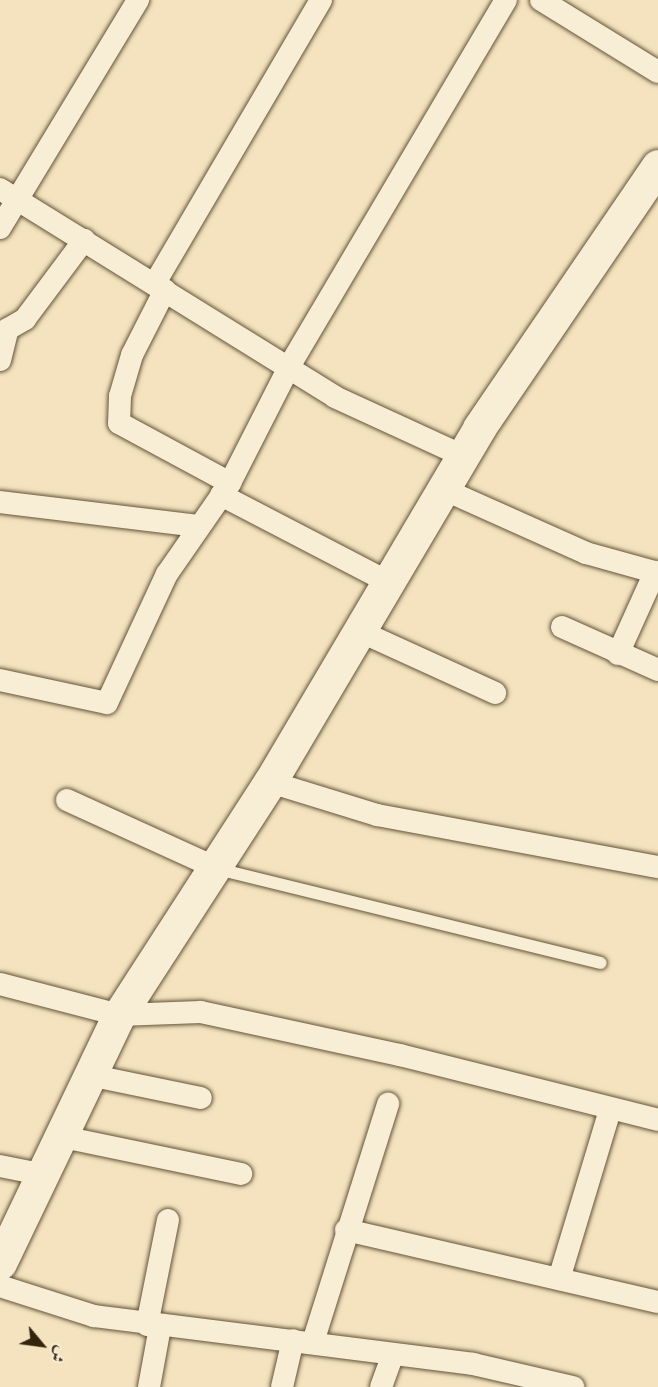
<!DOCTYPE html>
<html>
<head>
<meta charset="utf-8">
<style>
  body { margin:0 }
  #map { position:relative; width:658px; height:1387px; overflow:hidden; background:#f4e3be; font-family:Vollkorn,Amiri,serif }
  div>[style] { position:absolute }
  .roads { filter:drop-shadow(0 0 2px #645439) drop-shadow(0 0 2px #645439) }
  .lane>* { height:12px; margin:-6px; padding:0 6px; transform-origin:6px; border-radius:6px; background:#f8edd5 }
  .street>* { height:22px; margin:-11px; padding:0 11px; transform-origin:11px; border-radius:11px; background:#f8edd5 }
  .secondary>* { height:33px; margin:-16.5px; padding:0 16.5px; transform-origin:16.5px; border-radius:16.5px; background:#f8edd5 }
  span { translate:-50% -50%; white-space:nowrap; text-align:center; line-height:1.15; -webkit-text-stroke:5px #f8edd5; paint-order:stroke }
  .north { position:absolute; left:12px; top:1315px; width:60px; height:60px; -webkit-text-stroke:4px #f8edd5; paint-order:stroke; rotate:119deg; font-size:16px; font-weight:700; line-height:24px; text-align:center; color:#34240d }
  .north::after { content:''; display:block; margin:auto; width:21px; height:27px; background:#34240d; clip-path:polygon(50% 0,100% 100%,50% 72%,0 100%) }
</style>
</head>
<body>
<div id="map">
  <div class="roads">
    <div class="lane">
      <i style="left:218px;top:869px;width:394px;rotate:13.8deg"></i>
    </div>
    <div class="street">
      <i style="left:541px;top:0;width:137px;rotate:31.6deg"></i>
      <i style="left:0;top:189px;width:394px;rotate:31.8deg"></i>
      <i style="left:335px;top:397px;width:141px;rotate:24.7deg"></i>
      <i style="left:0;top:228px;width:267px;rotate:-58.8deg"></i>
      <i style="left:155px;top:283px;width:328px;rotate:-59.6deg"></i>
      <i style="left:165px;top:290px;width:73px;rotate:116.9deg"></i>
      <i style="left:132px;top:355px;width:43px;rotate:106.3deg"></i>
      <i style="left:120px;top:396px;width:27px;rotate:92deg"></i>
      <i style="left:119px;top:423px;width:126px;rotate:28.4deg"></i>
      <i style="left:0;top:360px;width:32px;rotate:-76deg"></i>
      <i style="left:8px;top:329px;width:20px;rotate:-30deg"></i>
      <i style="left:25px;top:319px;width:99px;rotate:-53.2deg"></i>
      <i style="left:443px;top:489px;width:157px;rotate:24.1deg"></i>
      <i style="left:586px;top:553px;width:75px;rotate:15.5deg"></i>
      <i style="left:221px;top:495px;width:188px;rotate:27.5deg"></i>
      <i style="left:0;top:502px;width:199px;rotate:6.9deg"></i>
      <i style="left:562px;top:627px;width:105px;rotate:24.1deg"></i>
      <i style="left:357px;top:630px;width:152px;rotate:24.5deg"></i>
      <i style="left:618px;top:654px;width:90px;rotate:-65.7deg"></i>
      <i style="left:0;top:680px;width:109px;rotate:12.1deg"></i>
      <i style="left:107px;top:703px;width:142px;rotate:-65.1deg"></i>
      <i style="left:167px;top:574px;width:111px;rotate:-55.3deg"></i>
      <i style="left:230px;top:483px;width:132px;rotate:-63deg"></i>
      <i style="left:290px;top:365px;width:424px;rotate:-59.4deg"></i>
      <i style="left:270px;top:782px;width:112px;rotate:17.1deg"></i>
      <i style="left:377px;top:815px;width:286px;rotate:10.5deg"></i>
      <i style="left:67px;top:800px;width:164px;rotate:24.5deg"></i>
      <i style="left:0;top:984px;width:123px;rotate:14.6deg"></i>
      <i style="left:119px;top:1015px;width:82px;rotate:-2.1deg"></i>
      <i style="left:201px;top:1012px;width:204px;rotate:12.2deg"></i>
      <i style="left:400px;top:1055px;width:266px;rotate:14.1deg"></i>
      <i style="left:89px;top:1075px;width:114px;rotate:11.6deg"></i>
      <i style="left:63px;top:1137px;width:182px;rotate:11.7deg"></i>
      <i style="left:0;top:1166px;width:46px;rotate:11.3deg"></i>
      <i style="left:346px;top:1230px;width:320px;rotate:13deg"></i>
      <i style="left:559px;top:1279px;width:177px;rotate:-73.2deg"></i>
      <i style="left:0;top:1286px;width:99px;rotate:17.7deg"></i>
      <i style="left:94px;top:1316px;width:382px;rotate:7.2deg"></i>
      <i style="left:473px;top:1364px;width:103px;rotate:13deg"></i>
      <i style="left:147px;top:1325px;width:107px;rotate:-78.7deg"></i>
      <i style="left:313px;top:1342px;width:250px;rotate:-72.5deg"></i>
      <i style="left:149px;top:1387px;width:61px;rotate:-79.6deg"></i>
      <i style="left:282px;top:1387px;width:48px;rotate:-76.8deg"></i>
      <i style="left:381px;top:1387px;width:33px;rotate:-70deg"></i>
    </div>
    <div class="secondary">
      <i style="left:0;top:1263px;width:275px;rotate:-64.4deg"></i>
      <i style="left:119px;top:1015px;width:278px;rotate:-57.1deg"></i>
      <i style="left:270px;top:782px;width:411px;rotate:-59.4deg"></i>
      <i style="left:479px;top:428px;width:317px;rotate:-55.7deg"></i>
    </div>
  </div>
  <div class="north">ش</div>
</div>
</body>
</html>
